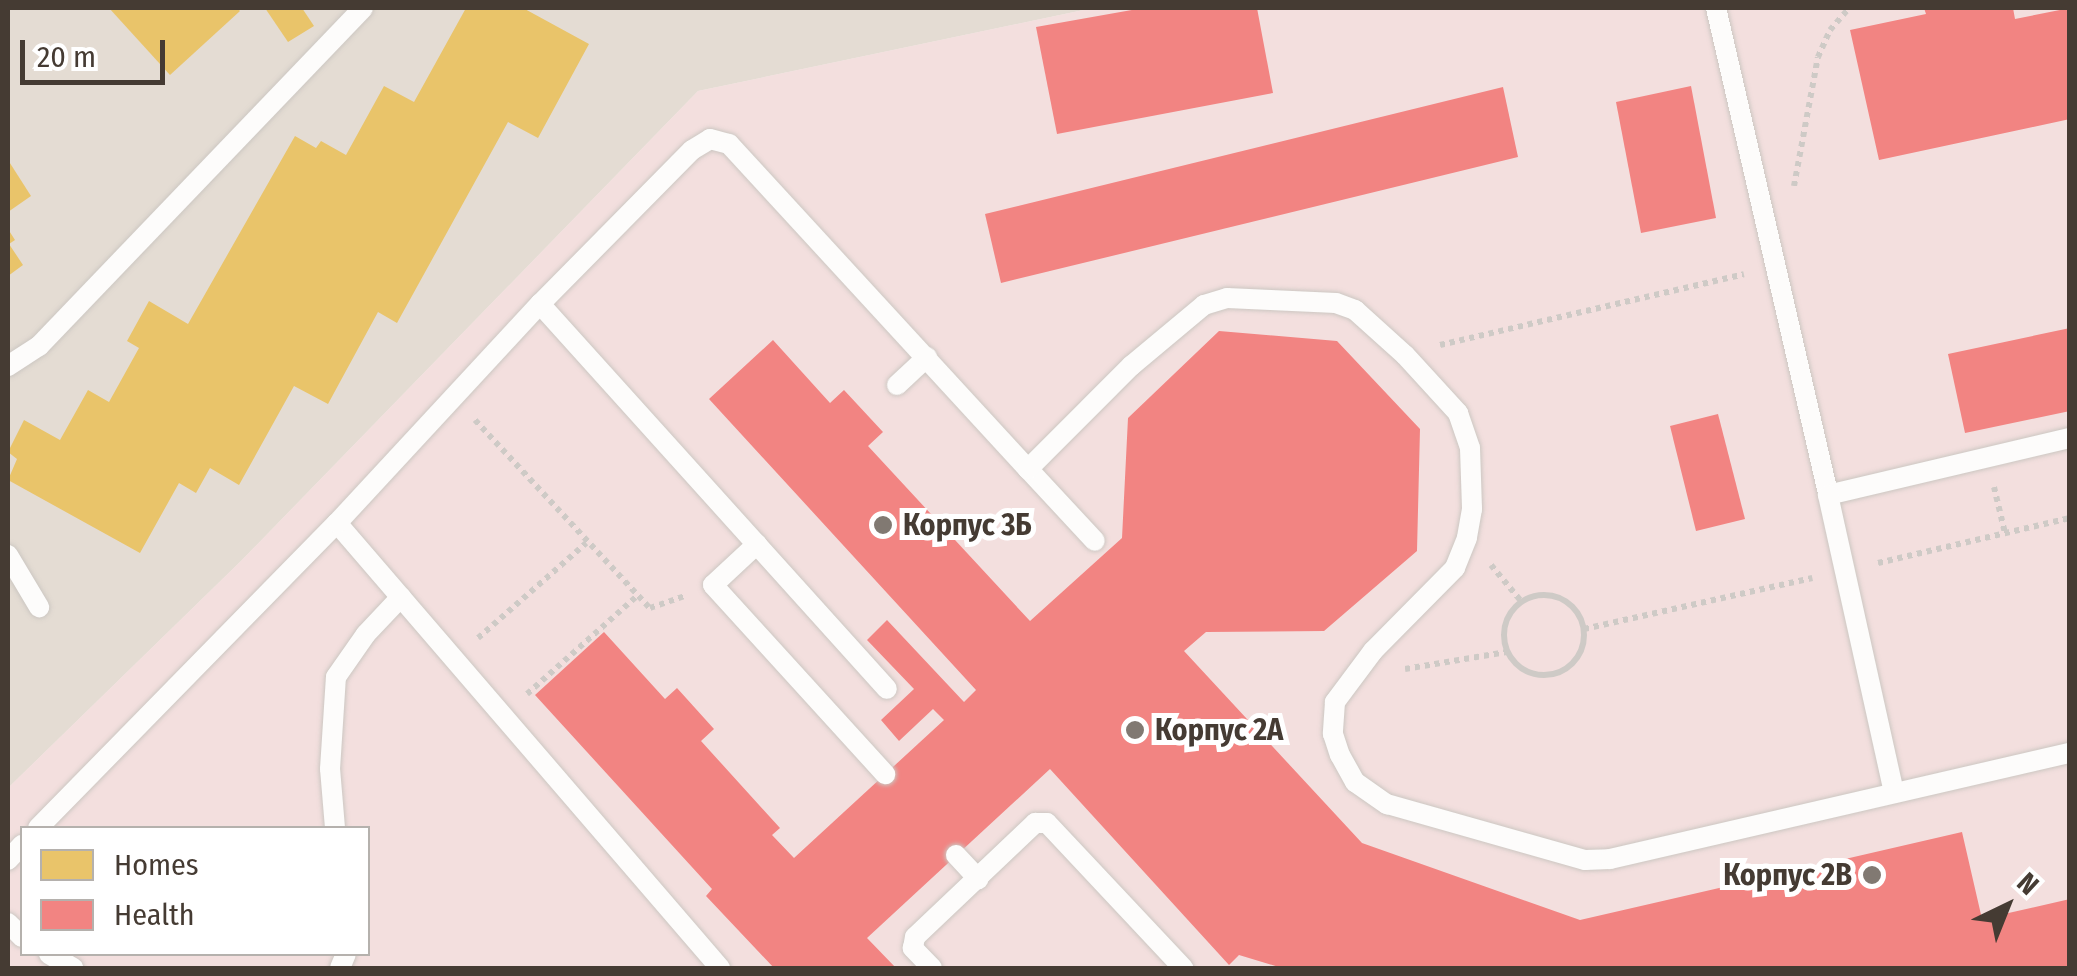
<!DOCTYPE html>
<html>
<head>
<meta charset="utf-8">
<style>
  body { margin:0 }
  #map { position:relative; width:2077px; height:976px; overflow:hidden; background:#f0ebe6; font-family:"Fira Sans Condensed",sans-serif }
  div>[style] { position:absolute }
  .residential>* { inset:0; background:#e4dcd3 }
  .medical>* { inset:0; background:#f3dfde }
  .homes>* { inset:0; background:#e9c46a }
  .health>* { inset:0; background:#f28482 }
  .path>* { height:6px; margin-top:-3px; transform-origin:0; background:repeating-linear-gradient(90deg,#cecac6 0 5px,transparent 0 10px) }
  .path>.ring { margin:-3px; padding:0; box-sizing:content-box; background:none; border:6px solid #cecac6; border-radius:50% }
  .roads { filter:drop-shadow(0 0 2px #ccc7c2) drop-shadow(0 0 2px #ccc7c2) }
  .service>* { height:20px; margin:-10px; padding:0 10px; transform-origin:10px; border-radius:10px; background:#fdfcfb }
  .dots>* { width:28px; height:28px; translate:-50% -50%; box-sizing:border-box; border:5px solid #fff; border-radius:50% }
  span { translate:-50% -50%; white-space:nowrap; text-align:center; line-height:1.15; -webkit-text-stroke:10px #fff; paint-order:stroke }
  .poi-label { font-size:30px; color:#453b33; font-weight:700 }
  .left { translate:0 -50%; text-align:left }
  .right { translate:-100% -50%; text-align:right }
  .frame { position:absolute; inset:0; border:10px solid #453b33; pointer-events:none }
  .legend { position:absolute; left:20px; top:826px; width:350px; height:130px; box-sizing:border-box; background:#fff; border:2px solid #b5b1ad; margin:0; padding:12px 18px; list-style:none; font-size:30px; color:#453b33 }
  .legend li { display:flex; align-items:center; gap:20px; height:50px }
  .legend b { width:50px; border:2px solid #b5b1ad }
  .north { position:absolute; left:1957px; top:856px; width:100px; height:100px; -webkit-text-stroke:8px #fff; paint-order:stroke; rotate:43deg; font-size:28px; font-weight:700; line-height:40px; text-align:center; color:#453b33 }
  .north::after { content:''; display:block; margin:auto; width:35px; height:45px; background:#453b33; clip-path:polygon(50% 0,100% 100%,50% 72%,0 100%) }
  .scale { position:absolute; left:20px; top:40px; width:145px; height:45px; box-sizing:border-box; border:5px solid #453b33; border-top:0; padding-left:12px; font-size:30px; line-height:35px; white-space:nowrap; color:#453b33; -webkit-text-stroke:8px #fff; paint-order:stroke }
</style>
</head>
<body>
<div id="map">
  <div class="residential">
    <i style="clip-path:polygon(8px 8px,1093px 8px,698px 91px,242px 560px,8px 788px)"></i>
  </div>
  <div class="medical">
    <i style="clip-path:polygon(evenodd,1093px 8px,2069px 8px,2069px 968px,8px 968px,8px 788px,242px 560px,698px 91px,1093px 8px,22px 828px,368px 828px,368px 954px,22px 954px,22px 828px)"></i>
  </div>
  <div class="homes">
    <i style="clip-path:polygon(109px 8px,237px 8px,240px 11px,170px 75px)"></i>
    <i style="clip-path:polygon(265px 8px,302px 8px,314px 26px,288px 42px)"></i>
    <i style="clip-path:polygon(466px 8px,523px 8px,589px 44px,538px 138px,508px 122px,397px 323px,378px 312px,328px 404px,294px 386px,239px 485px,210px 468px,196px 493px,179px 483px,140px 553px,8px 480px,17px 459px,8px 452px,24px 420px,60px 440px,88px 390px,109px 402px,139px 348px,127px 341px,149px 301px,188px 324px,295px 136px,316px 148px,321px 141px,346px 155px,384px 86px,414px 102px)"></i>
    <i style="clip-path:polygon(8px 160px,31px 196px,8px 212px)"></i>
    <i style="clip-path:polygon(8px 229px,15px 240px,9px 244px,23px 265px,8px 276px)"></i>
  </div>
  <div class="health">
    <i style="clip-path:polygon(1143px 8px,1257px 8px,1273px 93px,1057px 134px,1036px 27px)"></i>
    <i style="clip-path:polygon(1924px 8px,2013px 8px,2015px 19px,2070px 8px,2070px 119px,1879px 160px,1850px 30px,1926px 14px)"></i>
    <i style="clip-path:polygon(1691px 86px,1716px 218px,1641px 233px,1616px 102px)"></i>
    <i style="clip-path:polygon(1503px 87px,1518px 157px,1001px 283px,985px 214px)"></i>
    <i style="clip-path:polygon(2070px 328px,2070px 411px,1965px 433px,1948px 354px)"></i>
    <i style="clip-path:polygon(1219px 331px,1337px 341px,1420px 429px,1417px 551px,1324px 631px,1206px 632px,1184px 651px,1362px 843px,1580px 920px,1962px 832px,1982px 919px,2070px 899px,2070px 968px,1282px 968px,1239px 955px,1229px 965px,1050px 769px,867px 938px,896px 968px,774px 968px,706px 896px,712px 889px,535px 695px,604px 632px,665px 699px,677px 688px,714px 729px,701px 741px,780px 828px,772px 835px,794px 858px,944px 720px,933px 709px,899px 741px,881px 720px,914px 689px,867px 640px,887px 620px,964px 702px,976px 690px,709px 399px,773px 340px,830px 403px,844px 390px,883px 432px,868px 446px,1030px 621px,1122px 538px,1128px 418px)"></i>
    <i style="clip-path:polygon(1718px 414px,1745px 519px,1696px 531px,1670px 426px)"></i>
  </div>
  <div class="path">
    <i style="left:1794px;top:186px;width:131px;rotate:-79.5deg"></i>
    <i style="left:1818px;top:57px;width:30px;rotate:-66deg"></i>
    <i style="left:1830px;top:30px;width:29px;rotate:-49deg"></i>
    <i style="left:1440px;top:345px;width:312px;rotate:-13.1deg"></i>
    <i style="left:475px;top:420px;width:257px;rotate:47.1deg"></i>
    <i style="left:650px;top:608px;width:36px;rotate:-19deg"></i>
    <i style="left:1994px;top:487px;width:47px;rotate:76.6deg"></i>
    <i style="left:1878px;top:563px;width:197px;rotate:-13.2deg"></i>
    <i style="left:1491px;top:565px;width:47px;rotate:50.2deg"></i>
    <i class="ring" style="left:1504px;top:595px;width:74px;height:74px"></i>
    <i style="left:1584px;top:629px;width:234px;rotate:-12.6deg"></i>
    <i style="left:478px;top:638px;width:144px;rotate:-41.3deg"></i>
    <i style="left:1405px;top:669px;width:103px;rotate:-9.5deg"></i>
    <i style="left:527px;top:694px;width:149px;rotate:-41.7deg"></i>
  </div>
  <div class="roads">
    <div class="service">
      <i style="left:1716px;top:8px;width:500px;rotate:77deg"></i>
      <i style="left:1828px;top:495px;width:249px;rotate:-13.3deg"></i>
      <i style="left:540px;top:304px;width:518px;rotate:47.97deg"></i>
      <i style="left:8px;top:366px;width:37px;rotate:-33deg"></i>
      <i style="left:39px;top:346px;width:468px;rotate:-46.2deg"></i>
      <i style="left:897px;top:385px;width:41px;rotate:-43deg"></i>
      <i style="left:1028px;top:469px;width:98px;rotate:47.1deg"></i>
      <i style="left:1828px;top:495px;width:305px;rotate:77.5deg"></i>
      <i style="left:757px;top:544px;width:60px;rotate:137deg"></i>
      <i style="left:713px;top:585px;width:256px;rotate:47.7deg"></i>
      <i style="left:8px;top:555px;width:61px;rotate:59.2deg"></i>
      <i style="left:38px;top:828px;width:427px;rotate:-45.6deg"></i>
      <i style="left:335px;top:828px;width:59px;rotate:-94.8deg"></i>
      <i style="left:330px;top:769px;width:92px;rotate:-86.3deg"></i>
      <i style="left:336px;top:677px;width:52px;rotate:-55.1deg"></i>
      <i style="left:366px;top:634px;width:51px;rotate:-46.6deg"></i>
      <i style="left:956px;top:855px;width:33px;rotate:47deg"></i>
      <i style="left:8px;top:860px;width:21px;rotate:-47deg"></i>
      <i style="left:8px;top:923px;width:20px;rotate:45deg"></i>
      <i style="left:49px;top:954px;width:28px;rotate:30deg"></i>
      <i style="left:340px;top:968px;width:15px;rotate:-67deg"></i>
      <i style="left:720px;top:968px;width:587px;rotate:-130.72deg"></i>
      <i style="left:337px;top:523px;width:299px;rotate:-47.2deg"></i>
      <i style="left:540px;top:304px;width:216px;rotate:-45.4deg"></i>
      <i style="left:692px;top:150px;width:21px;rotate:-31deg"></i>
      <i style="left:710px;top:139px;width:20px;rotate:15deg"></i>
      <i style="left:729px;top:144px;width:442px;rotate:47.4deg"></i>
      <i style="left:1028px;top:469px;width:146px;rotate:-45deg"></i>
      <i style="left:1131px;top:366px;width:95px;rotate:-39.9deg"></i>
      <i style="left:1204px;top:305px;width:24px;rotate:-17deg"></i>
      <i style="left:1227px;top:298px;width:109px;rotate:2.6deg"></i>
      <i style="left:1336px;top:303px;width:20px;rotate:20deg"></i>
      <i style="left:1355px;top:310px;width:67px;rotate:42deg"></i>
      <i style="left:1405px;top:355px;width:79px;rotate:47.6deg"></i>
      <i style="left:1458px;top:413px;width:37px;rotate:71deg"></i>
      <i style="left:1470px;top:448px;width:61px;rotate:88.1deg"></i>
      <i style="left:1472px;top:509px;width:29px;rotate:100deg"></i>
      <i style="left:1467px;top:538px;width:32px;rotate:112deg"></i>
      <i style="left:1455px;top:568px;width:117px;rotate:134.7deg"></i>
      <i style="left:1373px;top:651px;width:64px;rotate:126.7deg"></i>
      <i style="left:1335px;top:702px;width:32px;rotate:94deg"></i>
      <i style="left:1333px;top:734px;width:22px;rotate:72deg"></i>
      <i style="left:1340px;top:755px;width:31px;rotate:61deg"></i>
      <i style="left:1355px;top:782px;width:39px;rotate:35deg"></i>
      <i style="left:1387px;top:804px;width:206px;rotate:15.8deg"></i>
      <i style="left:1585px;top:860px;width:25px;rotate:-2deg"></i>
      <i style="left:1610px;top:859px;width:472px;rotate:-13deg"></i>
      <i style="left:932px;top:968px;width:28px;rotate:-134deg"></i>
      <i style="left:913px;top:948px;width:11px;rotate:-80deg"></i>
      <i style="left:915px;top:937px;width:166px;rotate:-43.5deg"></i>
      <i style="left:1035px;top:823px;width:12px"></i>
      <i style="left:1047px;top:823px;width:199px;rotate:46.8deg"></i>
    </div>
  </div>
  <div class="dots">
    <i style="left:883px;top:525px;background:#817972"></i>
    <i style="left:1135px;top:730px;background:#817972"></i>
    <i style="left:1872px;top:875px;background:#817972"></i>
  </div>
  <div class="poi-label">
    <span class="left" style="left:903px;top:525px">Корпус 3Б</span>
    <span class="left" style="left:1155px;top:730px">Корпус 2А</span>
    <span class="right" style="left:1852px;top:875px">Корпус 2В</span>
  </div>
  <div class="frame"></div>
  <ul class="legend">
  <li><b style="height:28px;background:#e9c46a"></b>Homes</li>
  <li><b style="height:28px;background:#f28482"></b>Health</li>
  </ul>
  <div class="north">N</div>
  <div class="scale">20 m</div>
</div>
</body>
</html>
